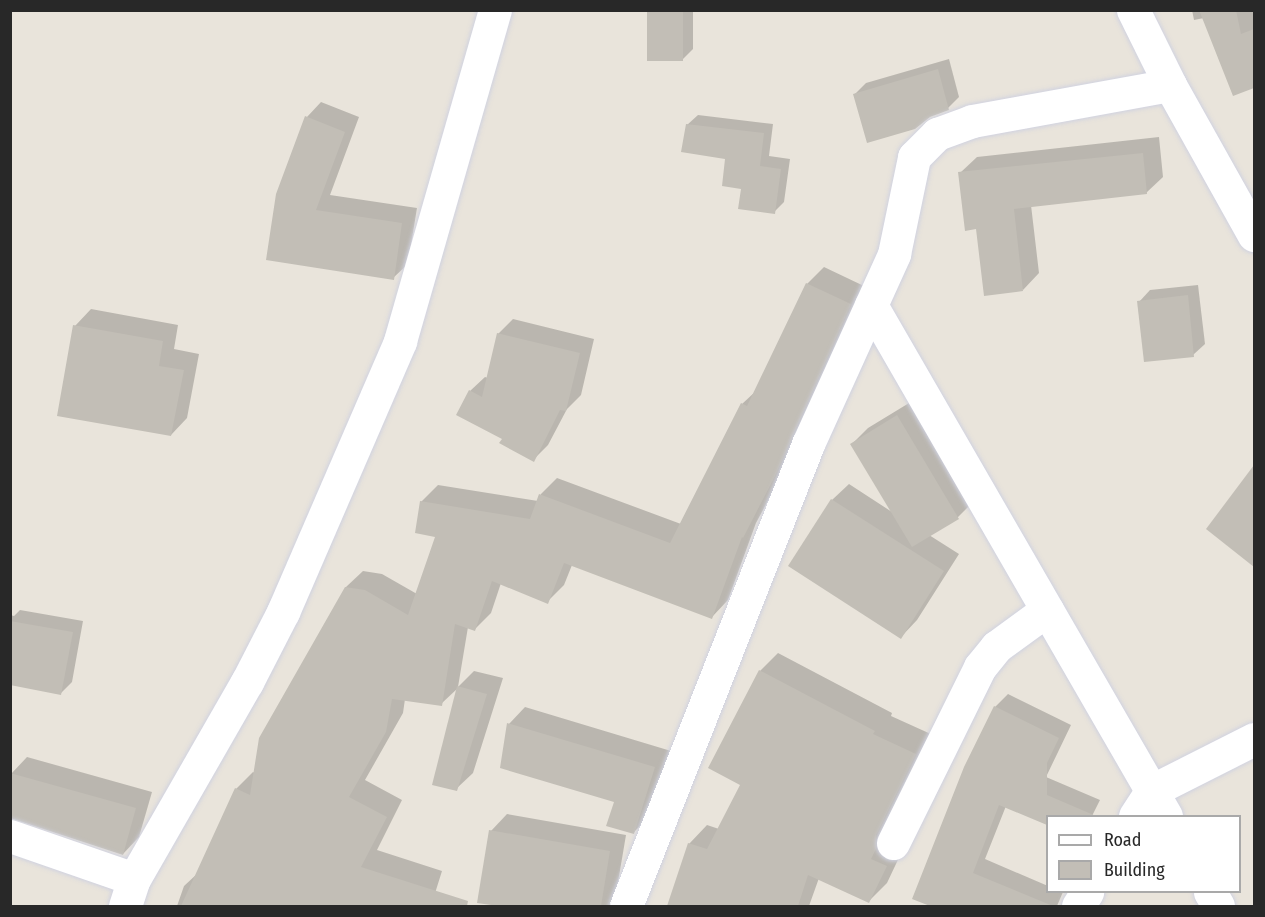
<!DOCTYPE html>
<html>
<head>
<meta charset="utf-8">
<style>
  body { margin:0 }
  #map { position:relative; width:1265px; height:917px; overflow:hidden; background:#e9e4db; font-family:"Fira Sans Condensed",sans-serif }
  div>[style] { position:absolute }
  .shadow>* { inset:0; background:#0003 }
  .building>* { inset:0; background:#c2beb6 }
  .roads { filter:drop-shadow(0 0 2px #d0d2e0) drop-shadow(0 0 2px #d0d2e0) }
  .minor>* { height:33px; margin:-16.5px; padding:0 16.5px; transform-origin:16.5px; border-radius:16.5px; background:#fff }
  span { translate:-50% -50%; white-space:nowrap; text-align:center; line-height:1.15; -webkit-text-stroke:4.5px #fff; paint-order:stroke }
  .frame { position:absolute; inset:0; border:12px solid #282828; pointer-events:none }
  .legend { position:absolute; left:1046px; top:815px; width:195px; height:78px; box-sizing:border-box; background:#fff; border:2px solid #a9a9a9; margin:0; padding:8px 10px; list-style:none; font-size:18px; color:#282828 }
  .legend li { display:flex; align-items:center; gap:12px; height:30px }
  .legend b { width:30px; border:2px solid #a9a9a9 }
</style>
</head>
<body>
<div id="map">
  <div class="shadow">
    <i style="clip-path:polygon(648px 10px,693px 10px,693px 49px,682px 60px)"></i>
    <i style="clip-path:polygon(1192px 10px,1254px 10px,1254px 86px,1234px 94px,1204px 18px,1194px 20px)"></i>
    <i style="clip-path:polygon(949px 59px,959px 97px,948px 108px,855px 94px,866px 83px)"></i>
    <i style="clip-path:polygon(321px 102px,359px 117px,330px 195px,417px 208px,408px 264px,393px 278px,268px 259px,307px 117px)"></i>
    <i style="clip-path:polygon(698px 115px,773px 124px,769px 156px,790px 159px,784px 202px,774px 212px,743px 187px,727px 158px,687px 125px)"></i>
    <i style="clip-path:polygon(1159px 137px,1163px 177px,1146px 193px,1031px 205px,1039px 273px,1023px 290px,977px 227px,960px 173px,977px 157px)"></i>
    <i style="clip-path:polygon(824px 267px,866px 287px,791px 458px,756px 523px,728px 600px,712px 617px,572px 565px,564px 585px,547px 602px,501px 583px,491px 613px,475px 629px,468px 627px,458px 687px,474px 671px,503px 678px,473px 773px,456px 789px,458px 688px,441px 704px,405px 699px,403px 713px,365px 780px,402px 800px,377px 850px,442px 871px,431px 906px,177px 906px,184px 886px,198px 873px,236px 789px,253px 772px,255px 773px,346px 587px,363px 571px,382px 574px,417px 594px,437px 535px,421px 502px,438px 485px,538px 501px,541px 494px,557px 478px,681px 524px,742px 404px,756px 391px,807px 284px)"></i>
    <i style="clip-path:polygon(1198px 285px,1205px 344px,1193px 355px,1139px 302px,1150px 290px)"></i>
    <i style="clip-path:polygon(91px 309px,178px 325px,174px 349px,199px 354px,187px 418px,171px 435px,75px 326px)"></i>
    <i style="clip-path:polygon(513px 319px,594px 339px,581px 395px,567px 409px,548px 445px,533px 460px,504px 438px,470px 391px,485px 377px,488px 378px,498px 334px)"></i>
    <i style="clip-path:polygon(914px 400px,974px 501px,958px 517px,929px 535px,959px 554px,917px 620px,901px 637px,832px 500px,849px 484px,892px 512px,852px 444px,868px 428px)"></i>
    <i style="clip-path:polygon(1254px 467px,1254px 552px,1247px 559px,1208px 529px)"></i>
    <i style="clip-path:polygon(20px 610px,83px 621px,72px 682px,61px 693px,10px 684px,10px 615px,14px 616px)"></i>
    <i style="clip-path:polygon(778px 653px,892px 713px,891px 716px,933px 735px,904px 847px,887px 883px,869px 901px,819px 878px,809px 906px,669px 906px,689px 844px,707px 825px,719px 829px,742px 785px,760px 671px)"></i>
    <i style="clip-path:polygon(1008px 694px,1071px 725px,1046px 777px,1100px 800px,1092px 816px,1048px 816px,1048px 823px,1006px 806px,985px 859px,1048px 886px,1048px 892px,1063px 892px,1057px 906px,932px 906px,914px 899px,995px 707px)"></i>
    <i style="clip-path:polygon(525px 707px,671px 751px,650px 816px,634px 832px,615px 801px,502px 767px,509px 724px)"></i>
    <i style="clip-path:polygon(27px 757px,152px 792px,139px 837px,123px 854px,11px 774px)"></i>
    <i style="clip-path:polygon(507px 814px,626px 835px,614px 906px,507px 906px,478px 902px,491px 831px)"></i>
  </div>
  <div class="building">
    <i style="clip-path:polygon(647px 10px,683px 10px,683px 61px,647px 61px)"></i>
    <i style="clip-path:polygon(1199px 10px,1236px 10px,1241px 34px,1254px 29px,1254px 88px,1233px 96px)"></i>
    <i style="clip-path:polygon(938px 69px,949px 110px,930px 117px,915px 129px,867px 143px,853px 94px)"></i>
    <i style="clip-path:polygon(305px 116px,345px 132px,316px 210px,402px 223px,394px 280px,266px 260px,276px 194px)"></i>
    <i style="clip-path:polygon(686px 124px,764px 133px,760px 166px,781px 169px,775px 214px,738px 209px,741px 189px,722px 186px,725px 159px,681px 152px)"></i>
    <i style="clip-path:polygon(1143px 153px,1147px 194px,1014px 209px,1023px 291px,984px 296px,976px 229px,965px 231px,958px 172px)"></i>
    <i style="clip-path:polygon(806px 283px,851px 304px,775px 476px,743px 538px,742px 537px,712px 619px,564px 563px,548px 604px,492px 581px,475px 631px,455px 624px,442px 706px,392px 699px,386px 732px,349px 797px,387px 817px,361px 867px,468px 901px,467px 906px,181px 906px,235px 788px,250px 795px,259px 738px,345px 587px,365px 590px,408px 615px,435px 537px,415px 533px,420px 501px,530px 519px,539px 494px,670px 543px,741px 403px,747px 406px)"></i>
    <i style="clip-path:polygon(1188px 295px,1194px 357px,1144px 362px,1137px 301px)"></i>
    <i style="clip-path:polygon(73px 325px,163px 341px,159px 366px,184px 370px,171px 436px,57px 416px)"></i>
    <i style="clip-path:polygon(497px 333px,580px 353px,566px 411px,560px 410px,534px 462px,499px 443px,502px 439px,456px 415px,469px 390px,482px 397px)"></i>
    <i style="clip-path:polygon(897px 415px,959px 519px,912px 547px,850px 444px)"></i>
    <i style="clip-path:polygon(1254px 465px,1254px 567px,1206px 529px)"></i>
    <i style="clip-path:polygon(831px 499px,944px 571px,901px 639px,788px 566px)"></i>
    <i style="clip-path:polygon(10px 621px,73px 632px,61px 695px,10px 685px)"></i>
    <i style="clip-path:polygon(759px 670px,875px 731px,873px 734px,916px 754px,876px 835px,876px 849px,871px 859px,887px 866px,869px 903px,808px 875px,798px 906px,667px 906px,688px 843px,707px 849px,740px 785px,708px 768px)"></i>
    <i style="clip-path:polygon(457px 686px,487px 694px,457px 791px,432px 785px)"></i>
    <i style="clip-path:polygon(994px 706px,1059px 738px,1047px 763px,1047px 795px,1096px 816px,1047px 816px,1047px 825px,999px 805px,973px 873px,1053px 906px,930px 906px,912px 899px,964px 767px)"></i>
    <i style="clip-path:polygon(507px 723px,655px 767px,634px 834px,606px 826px,614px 802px,500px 768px)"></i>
    <i style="clip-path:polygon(10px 773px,136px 808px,123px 855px,10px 818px)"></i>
    <i style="clip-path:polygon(489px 830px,610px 851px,601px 906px,498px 906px,477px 903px)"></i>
  </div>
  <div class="roads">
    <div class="minor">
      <i style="left:1133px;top:10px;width:84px;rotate:63.7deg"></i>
      <i style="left:1170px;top:85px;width:172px;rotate:60.8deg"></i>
      <i style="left:871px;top:305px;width:590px;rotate:60deg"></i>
      <i style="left:1135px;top:816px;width:30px;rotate:-57deg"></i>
      <i style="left:1151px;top:791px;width:115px;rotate:-26.8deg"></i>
      <i style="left:10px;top:836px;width:131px;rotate:19.1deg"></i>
      <i style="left:893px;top:843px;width:196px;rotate:-63.7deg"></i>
      <i style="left:980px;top:667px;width:26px;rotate:-51deg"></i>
      <i style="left:996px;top:647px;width:63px;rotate:-36deg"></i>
      <i style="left:1210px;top:892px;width:16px;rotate:60deg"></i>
      <i style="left:125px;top:906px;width:28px;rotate:-72deg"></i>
      <i style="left:134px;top:879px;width:227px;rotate:-60.2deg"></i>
      <i style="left:247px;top:682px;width:79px;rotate:-62.8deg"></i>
      <i style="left:283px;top:612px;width:295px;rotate:-66.6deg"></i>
      <i style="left:400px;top:341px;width:344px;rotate:-74deg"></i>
      <i style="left:626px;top:906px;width:497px;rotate:-68.5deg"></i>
      <i style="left:808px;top:444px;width:209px;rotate:-65.6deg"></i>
      <i style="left:894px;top:254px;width:99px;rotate:-78.3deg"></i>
      <i style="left:914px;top:157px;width:33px;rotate:-45deg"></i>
      <i style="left:937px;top:134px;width:37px;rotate:-20deg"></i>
      <i style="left:972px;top:121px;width:201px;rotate:-10.3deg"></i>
      <i style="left:1078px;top:906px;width:17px;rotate:-57deg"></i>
    </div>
  </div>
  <div class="frame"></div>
  <ul class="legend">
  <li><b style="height:8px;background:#fff"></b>Road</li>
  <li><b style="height:16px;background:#c2beb6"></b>Building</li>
  </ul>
</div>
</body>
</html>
